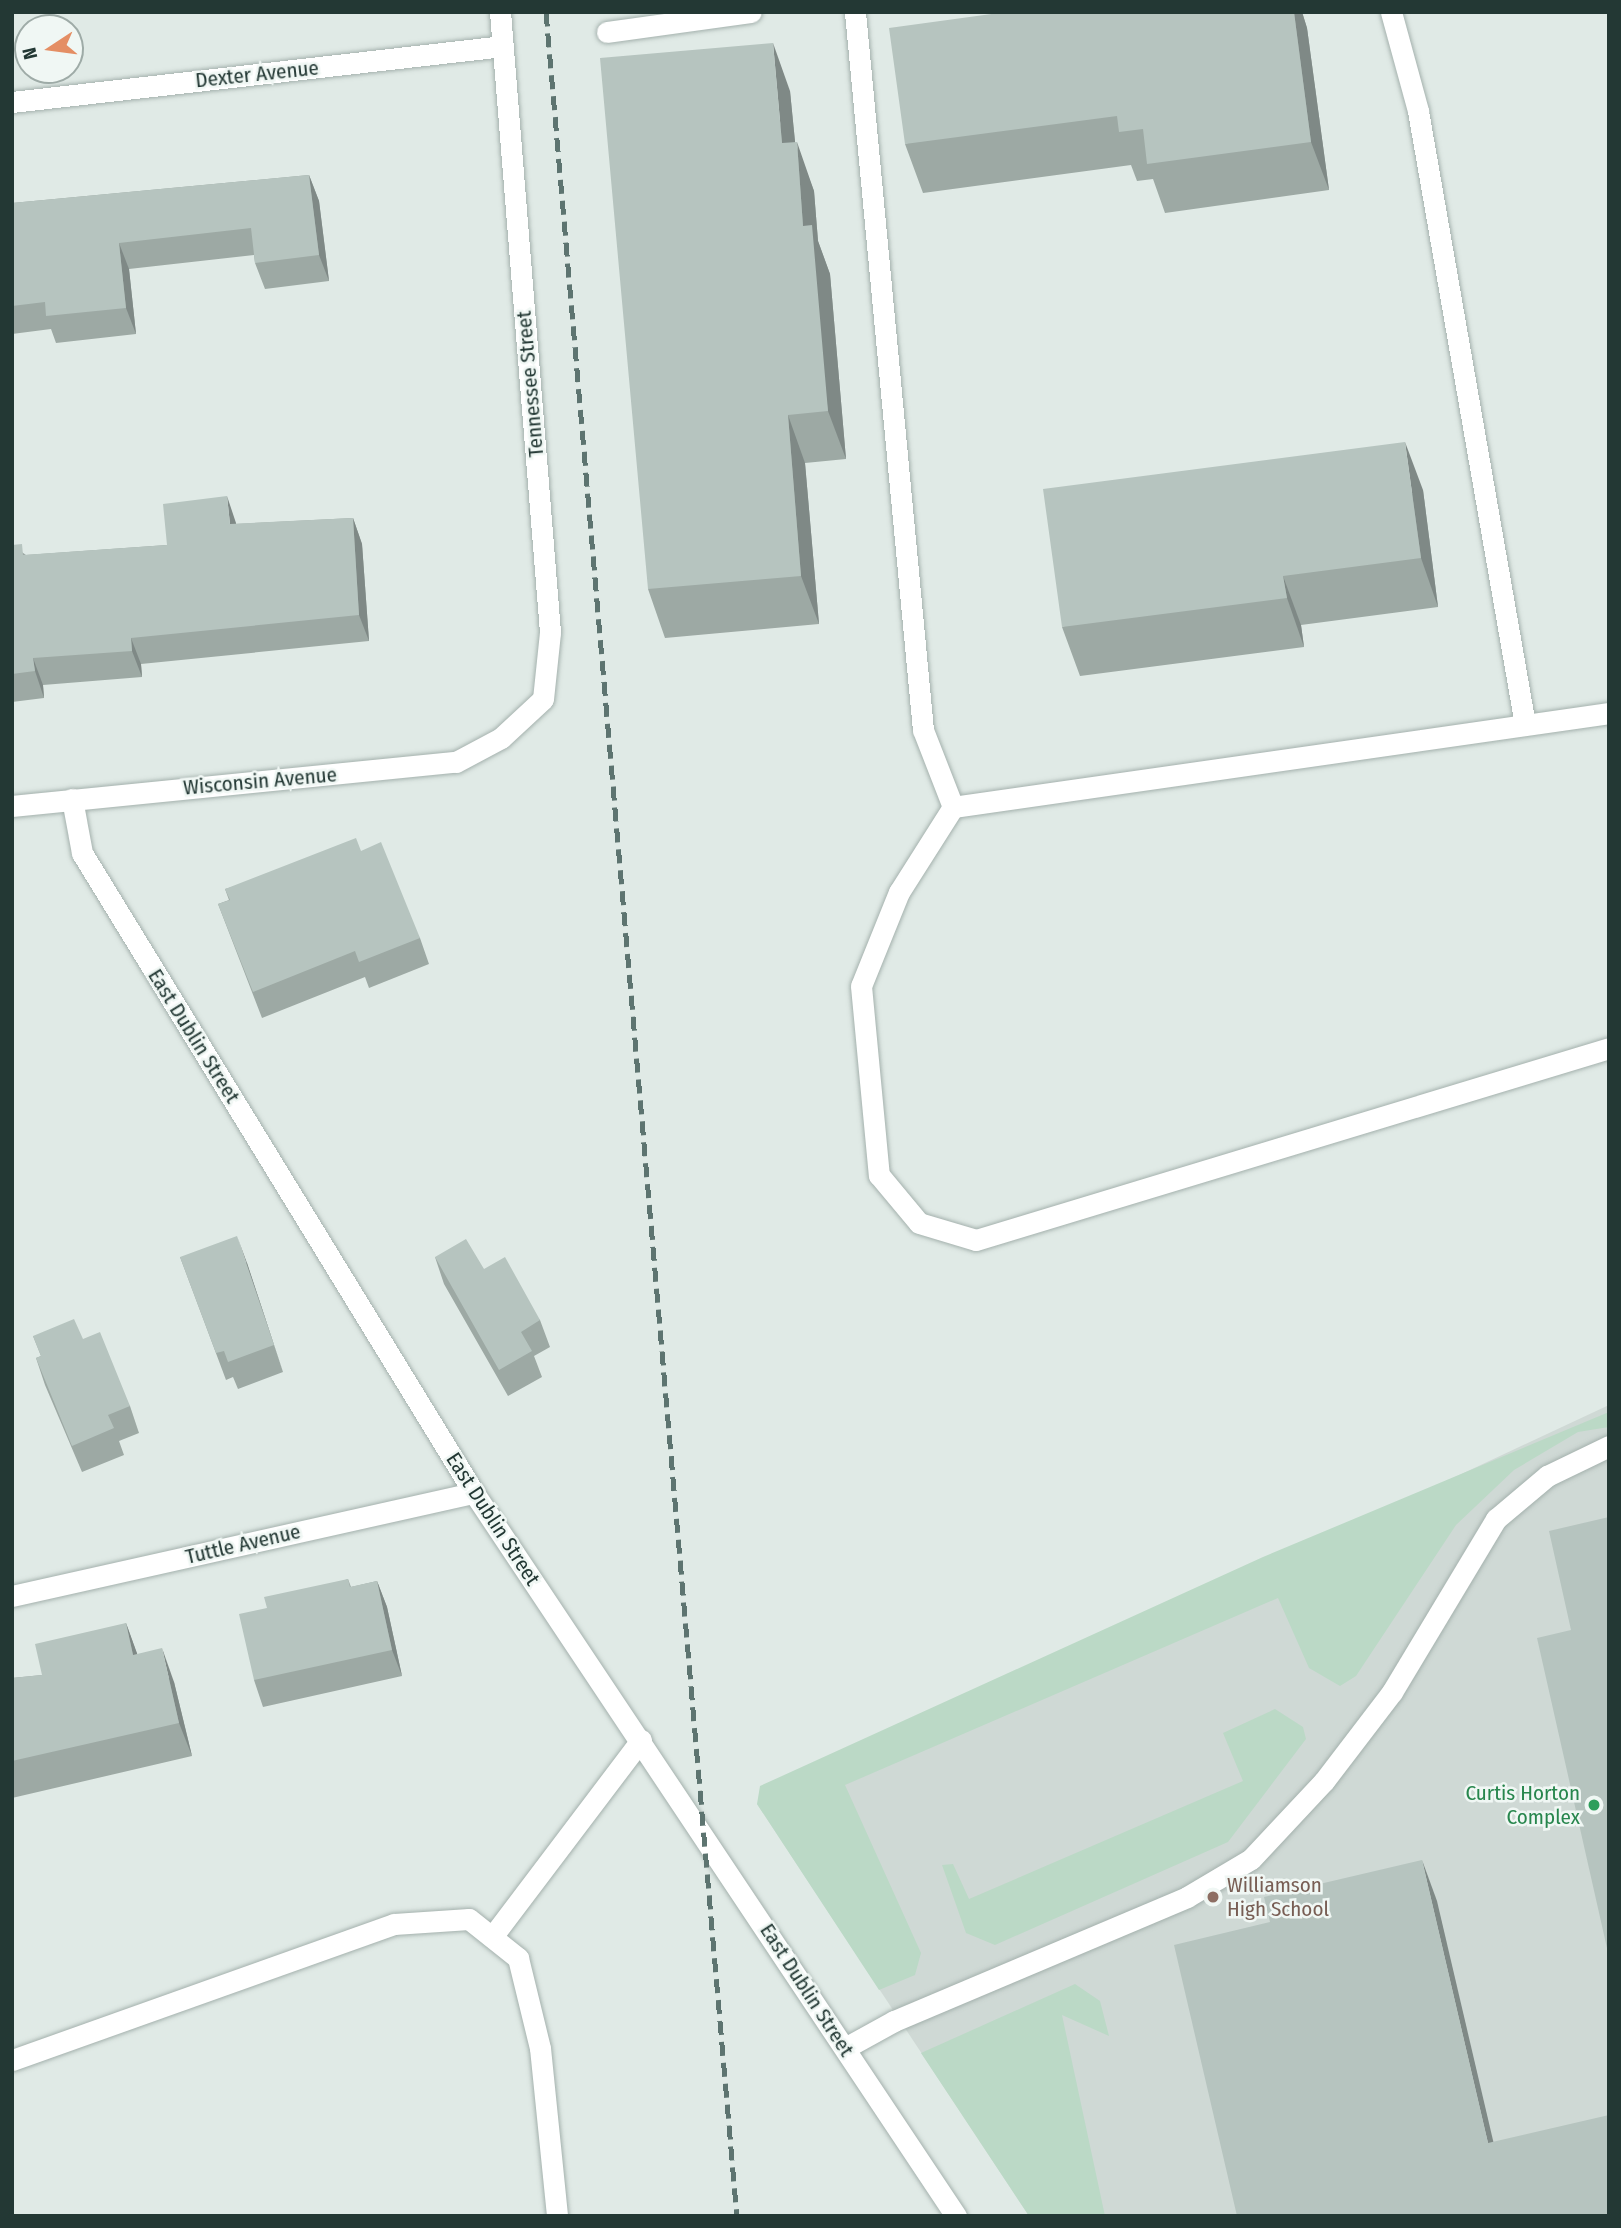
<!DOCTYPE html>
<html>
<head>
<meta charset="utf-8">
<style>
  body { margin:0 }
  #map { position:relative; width:1621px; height:2228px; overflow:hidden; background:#e0eae6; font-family:"Fira Sans Condensed",sans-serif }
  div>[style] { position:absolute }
  .built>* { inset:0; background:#cfd9d5 }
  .green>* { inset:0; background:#bbd9c6 }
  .roads { filter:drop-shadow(0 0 2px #a4b1ad) drop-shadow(0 0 2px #a4b1ad) }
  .minor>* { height:21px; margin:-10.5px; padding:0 10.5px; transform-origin:10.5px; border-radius:10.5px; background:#fff }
  .rail>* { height:5px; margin-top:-2.5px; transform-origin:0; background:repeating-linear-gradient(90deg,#5d7470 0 14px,transparent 0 21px) }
  .wall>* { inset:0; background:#9da9a4 }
  .shaded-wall>* { inset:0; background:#7f8986 }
  .building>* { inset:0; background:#b6c4bf }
  .dots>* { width:19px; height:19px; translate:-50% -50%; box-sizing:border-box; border:4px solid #f0f7f4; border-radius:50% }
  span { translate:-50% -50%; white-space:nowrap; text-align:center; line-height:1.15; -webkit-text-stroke:5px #f0f7f4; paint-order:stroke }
  .street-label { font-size:21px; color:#233834 }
  .leisure-label { font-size:21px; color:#27864d }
  .right { translate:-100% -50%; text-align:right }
  .education-label { font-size:21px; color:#785e54 }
  .left { translate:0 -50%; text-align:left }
  .frame { position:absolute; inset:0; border:14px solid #233834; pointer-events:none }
  .north { position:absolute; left:14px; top:14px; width:70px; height:70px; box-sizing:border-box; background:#f0f7f4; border:2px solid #9eaba7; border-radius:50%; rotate:257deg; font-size:19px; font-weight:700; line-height:28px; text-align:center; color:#233834 }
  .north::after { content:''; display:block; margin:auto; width:24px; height:32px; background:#e48e64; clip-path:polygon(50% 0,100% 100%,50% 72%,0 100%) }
</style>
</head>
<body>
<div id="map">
  <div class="built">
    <i style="clip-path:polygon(1609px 1405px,1609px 2216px,1029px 2216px,757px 1804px)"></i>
  </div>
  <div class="green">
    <i style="clip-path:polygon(1609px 1412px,1609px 1427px,1578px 1432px,1514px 1470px,1456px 1525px,1356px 1676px,1340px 1686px,1309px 1668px,1278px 1598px,845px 1785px,921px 1953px,915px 1975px,879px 1990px,757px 1804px,760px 1786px,1263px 1557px)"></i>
    <i style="clip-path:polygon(1275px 1709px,1303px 1727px,1306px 1739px,1228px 1842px,995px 1945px,966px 1933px,942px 1865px,953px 1864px,969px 1899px,1243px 1781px,1223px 1733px)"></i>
    <i style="clip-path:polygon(1075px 1984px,1100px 2001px,1109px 2036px,1062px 2015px,1105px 2216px,1029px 2216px,921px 2053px)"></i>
  </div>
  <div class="roads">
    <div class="minor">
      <i style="left:855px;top:12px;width:721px;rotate:84.59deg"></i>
      <i style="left:923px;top:730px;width:83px;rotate:68.7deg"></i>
      <i style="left:953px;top:807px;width:663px;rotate:-8.15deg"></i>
      <i style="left:1391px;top:12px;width:103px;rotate:74.7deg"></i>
      <i style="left:1418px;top:111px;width:623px;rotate:80.11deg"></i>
      <i style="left:607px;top:32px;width:145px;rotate:-7.9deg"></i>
      <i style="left:12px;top:102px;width:494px;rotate:-6.5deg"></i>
      <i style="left:72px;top:799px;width:55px;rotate:79.5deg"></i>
      <i style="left:82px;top:853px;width:751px;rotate:58.51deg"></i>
      <i style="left:474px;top:1493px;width:869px;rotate:56.31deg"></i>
      <i style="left:12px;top:806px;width:446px;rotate:-5.7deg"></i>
      <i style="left:456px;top:762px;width:51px;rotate:-28.1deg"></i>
      <i style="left:501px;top:738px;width:57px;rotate:-42.9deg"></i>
      <i style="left:543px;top:699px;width:67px;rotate:-84deg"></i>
      <i style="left:550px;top:632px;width:622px;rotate:-94.61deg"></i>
      <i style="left:953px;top:807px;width:101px;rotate:122.4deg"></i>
      <i style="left:899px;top:892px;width:101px;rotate:112deg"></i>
      <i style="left:861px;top:986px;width:190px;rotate:84.6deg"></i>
      <i style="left:879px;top:1175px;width:62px;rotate:50.2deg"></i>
      <i style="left:919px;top:1223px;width:59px;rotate:16.6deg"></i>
      <i style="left:976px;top:1240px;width:661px;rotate:-16.87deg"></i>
      <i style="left:12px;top:1596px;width:473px;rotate:-12.6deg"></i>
      <i style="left:492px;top:1937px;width:247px;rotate:-52.9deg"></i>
      <i style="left:845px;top:2048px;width:56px;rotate:-28.9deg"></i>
      <i style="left:894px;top:2021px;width:318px;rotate:-22.9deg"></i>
      <i style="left:1187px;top:1897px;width:74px;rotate:-30.7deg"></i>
      <i style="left:1251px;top:1859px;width:107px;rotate:-46.9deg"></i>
      <i style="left:1324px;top:1781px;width:112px;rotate:-52.6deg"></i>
      <i style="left:1392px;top:1692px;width:202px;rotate:-59deg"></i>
      <i style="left:1496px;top:1519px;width:67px;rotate:-40.1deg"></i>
      <i style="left:1547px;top:1476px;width:69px;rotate:-25.8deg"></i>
      <i style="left:12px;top:2060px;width:405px;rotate:-19.6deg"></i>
      <i style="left:394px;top:1924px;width:75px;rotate:-3.8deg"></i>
      <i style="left:469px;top:1919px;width:63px;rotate:38.5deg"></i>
      <i style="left:518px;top:1958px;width:93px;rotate:76.3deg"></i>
      <i style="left:540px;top:2048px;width:169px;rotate:84.2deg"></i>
    </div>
  </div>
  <div class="rail">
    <i style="left:546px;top:12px;width:2212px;rotate:85.05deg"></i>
  </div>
  <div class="wall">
    <i style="clip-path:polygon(1294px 12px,1302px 12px,1307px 28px,1329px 190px,1165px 213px,1153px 179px,1137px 181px,1131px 165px,923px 193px,905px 144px)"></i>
    <i style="clip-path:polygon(790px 91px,795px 142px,814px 191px,818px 241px,830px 274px,846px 459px,805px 463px,819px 624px,665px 638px,648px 589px)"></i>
    <i style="clip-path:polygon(309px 175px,319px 201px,329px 281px,265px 289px,255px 263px,254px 255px,129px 269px,136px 334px,56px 343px,51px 329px,12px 334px,12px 203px)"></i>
    <i style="clip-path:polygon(1423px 490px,1438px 607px,1301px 625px,1304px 647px,1080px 676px,1062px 627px)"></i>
    <i style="clip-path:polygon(353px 518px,362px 544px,369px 641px,141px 664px,142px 677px,43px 685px,44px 698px,12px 702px,12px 545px,26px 555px,167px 545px,236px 524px)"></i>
    <i style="clip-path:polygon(361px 851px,420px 938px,429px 964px,369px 988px,365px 977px,262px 1018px,218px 904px,229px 900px,225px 889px)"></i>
    <i style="clip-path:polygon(180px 1257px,247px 1263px,283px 1372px,238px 1389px,233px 1377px,226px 1380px)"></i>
    <i style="clip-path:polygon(435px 1257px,484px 1269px,540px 1320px,550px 1347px,534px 1356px,542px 1377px,508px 1396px,444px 1284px)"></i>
    <i style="clip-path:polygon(33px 1336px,83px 1339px,130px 1406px,139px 1433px,119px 1441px,124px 1455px,82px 1472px,45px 1385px,36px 1358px,41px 1356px)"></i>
    <i style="clip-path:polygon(348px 1579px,351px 1587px,377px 1581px,387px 1607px,402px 1676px,263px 1707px,254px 1680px,267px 1608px)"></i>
    <i style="clip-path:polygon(126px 1623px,137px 1654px,174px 1682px,192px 1756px,12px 1798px,12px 1678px,42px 1675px)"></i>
  </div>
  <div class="shaded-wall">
    <i style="clip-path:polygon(1294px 12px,1302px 12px,1307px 28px,1329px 190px,1311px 142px)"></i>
    <i style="clip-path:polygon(773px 43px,790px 91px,800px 192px,782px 143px)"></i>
    <i style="clip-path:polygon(797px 142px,814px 191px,818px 241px,830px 274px,846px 459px,828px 411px,803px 226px)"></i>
    <i style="clip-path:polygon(309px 175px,319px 201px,329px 281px,319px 255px)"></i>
    <i style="clip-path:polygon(119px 243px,129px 269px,136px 334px,126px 308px)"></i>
    <i style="clip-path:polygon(788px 415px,805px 463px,819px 624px,801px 576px)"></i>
    <i style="clip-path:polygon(1405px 442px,1423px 490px,1438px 607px,1421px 558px)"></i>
    <i style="clip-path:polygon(227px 496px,236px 523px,240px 550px,230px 524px)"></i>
    <i style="clip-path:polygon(353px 518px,362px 544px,369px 641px,359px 615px)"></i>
    <i style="clip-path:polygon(1283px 576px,1301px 625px,1304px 647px,1287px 598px)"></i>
    <i style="clip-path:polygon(131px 638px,141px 664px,142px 677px,132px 651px)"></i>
    <i style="clip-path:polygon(33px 658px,43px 685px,44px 698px,35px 671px)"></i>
    <i style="clip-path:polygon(237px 1236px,247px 1263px,283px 1372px,274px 1345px)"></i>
    <i style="clip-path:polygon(377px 1581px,387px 1607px,402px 1676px,392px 1650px)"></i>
    <i style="clip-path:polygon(126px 1623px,138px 1656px,133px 1655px)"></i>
    <i style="clip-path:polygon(162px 1648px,174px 1682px,192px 1756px,179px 1723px)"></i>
    <i style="clip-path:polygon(1422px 1860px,1437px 1901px,1503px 2183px,1488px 2143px)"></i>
  </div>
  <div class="building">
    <i style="clip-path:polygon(1006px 12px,1294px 12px,1311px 142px,1147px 164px,1143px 129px,1119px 132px,1117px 116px,905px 144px,889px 28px)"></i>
    <i style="clip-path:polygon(773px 43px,782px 143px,797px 142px,803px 226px,812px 225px,828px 411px,788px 415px,801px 576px,648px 589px,600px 58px)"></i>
    <i style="clip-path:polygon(309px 175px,319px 255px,255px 263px,251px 228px,119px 243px,126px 308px,46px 316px,45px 302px,12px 306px,12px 203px)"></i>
    <i style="clip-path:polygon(1405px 442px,1421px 558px,1283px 576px,1287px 598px,1062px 627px,1043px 489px)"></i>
    <i style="clip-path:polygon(227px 496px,230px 524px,353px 518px,359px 615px,131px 638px,132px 651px,33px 658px,35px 671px,12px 674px,12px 545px,22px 544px,23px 555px,167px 545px,163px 504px)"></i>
    <i style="clip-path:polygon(356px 838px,361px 851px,381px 842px,420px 938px,359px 962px,355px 951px,253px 992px,218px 904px,230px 900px,225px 889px)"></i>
    <i style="clip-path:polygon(237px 1236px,274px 1345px,228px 1362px,224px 1351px,216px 1353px,180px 1257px)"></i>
    <i style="clip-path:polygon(466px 1239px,484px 1269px,505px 1257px,540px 1320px,521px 1332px,532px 1351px,499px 1370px,435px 1257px)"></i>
    <i style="clip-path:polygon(74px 1319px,83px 1339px,100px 1332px,130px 1406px,108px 1415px,114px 1428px,72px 1446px,36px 1358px,41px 1356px,33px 1336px)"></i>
    <i style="clip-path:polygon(1609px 1517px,1609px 1957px,1537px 1638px,1571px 1630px,1549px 1531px)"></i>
    <i style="clip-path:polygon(348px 1579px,350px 1587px,377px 1581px,392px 1650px,254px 1680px,239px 1614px,267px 1608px,264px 1597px)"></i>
    <i style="clip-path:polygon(126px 1623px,133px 1655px,162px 1648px,179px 1723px,12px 1761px,12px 1678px,42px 1675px,35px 1644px)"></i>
    <i style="clip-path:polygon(1422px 1860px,1488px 2143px,1609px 2115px,1609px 2216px,1237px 2216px,1174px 1945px,1270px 1922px,1264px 1897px)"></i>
  </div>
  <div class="dots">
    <i style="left:1594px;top:1805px;background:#2e9e5b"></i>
    <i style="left:1213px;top:1897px;background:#8d6e63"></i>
  </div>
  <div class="street-label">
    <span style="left:257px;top:74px;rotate:-6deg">Dexter Avenue</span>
    <span style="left:530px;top:384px;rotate:-95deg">Tennessee Street</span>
    <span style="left:260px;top:781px;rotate:-5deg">Wisconsin Avenue</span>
    <span style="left:194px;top:1036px;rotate:58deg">East Dublin Street</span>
    <span style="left:493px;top:1519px;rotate:57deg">East Dublin Street</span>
    <span style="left:243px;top:1544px;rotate:-13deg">Tuttle Avenue</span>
    <span style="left:807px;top:1990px;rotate:57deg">East Dublin Street</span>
  </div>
  <div class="leisure-label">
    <span class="right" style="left:1580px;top:1805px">Curtis Horton<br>Complex</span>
  </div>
  <div class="education-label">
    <span class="left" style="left:1227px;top:1897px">Williamson<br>High School</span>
  </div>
  <div class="frame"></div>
  <div class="north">N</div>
</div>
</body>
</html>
